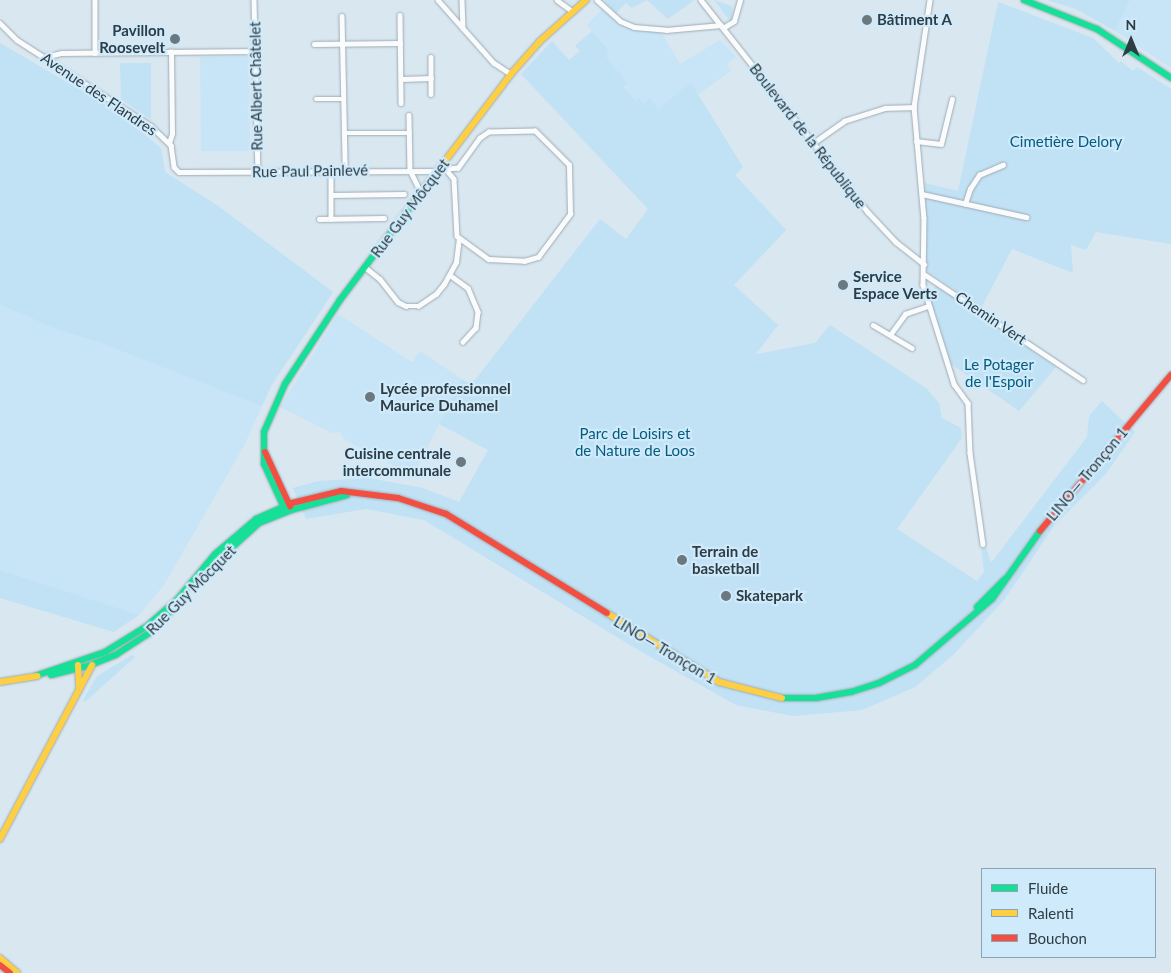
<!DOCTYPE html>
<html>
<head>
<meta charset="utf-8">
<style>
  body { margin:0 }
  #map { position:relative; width:1171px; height:973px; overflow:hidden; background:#d9e7f0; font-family:Lato,sans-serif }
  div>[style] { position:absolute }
  .built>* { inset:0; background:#c8e5f7 }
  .green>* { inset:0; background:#c1e1f4 }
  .roads { filter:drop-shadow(0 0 1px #9fabb2) drop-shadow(0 0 1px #9fabb2) }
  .street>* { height:4.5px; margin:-2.25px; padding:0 2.25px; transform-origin:2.25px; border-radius:2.25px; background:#f9fbfd }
  .fast>* { height:6px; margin:-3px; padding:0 3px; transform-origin:3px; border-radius:3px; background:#16e098 }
  .slow>* { height:6px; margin:-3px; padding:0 3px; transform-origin:3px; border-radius:3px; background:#ffcf43 }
  .jam>* { height:6px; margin:-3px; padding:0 3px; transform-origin:3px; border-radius:3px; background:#f24e42 }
  .dots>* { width:14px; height:14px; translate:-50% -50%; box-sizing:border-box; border:2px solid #cfeafa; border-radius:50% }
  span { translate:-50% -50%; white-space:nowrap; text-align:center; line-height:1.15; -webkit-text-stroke:4.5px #cfeafa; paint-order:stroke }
  .poi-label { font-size:15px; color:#2e3c44; font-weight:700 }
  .left { translate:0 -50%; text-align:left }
  .right { translate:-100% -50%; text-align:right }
  .street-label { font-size:15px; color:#2e3c44 }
  .park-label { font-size:15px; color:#045b7e }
  .legend { position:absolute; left:981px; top:868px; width:175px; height:90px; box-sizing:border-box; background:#cfeafa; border:1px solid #8fa4b1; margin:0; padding:6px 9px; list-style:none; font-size:15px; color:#2e3c44 }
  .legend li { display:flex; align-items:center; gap:10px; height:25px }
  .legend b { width:25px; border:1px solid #8fa4b1 }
  .north { position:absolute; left:1106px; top:15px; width:50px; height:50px; -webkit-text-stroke:4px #cfeafa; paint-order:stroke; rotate:0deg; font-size:14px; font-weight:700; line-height:20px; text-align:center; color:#2e3c44 }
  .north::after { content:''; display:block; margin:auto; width:18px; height:22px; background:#2e3c44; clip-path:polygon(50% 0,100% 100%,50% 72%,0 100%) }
</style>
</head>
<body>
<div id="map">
  <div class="built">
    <i style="clip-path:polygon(1130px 0,1171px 0,1171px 68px,1115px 31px)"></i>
    <i style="clip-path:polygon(602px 9px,627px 28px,662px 33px,680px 64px,720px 40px,736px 57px,727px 64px,731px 71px,697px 95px,691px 84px,658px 109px,636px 101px,624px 86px,627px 83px,606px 56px,610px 52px,587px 25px)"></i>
    <i style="clip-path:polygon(0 43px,114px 110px,161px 148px,165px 172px,218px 206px,333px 292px,271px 386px,244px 446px,164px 585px,139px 615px,0 570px)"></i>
    <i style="clip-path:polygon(249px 56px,250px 151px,201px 151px,200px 57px)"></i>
    <i style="clip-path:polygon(338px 314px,412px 362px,420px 351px,462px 379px,413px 476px,345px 440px,340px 432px,332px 433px,280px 407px)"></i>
  </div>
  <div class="green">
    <i style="clip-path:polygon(604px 0,692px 0,693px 1px,668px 19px,647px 0,632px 8px,626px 3px,616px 13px)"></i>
    <i style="clip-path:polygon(714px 0,732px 6px,733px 18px,730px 21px)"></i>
    <i style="clip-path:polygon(1047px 0,1130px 0,1115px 31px,1076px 9px)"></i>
    <i style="clip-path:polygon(998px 2px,1093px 38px,1119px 63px,1121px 61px,1133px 71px,1137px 67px,1171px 89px,1171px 244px,1096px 232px,1086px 250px,1071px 245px,1073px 273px,1012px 249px,981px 308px,927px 271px,925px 183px,958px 191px)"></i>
    <i style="clip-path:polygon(592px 31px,610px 52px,606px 56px,627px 83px,624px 87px,636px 101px,639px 98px,643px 104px,650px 98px,658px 109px,691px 83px,743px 167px,735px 175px,786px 230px,734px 285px,778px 325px,756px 354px,815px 343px,830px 325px,926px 388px,939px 403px,942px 418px,961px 428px,962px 438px,897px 529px,977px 581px,984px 572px,981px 546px,985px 544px,991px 563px,1087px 437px,1089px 416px,1102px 401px,1135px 432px,1105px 475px,1054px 526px,1004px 600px,953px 655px,915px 687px,862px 710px,793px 716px,736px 705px,640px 651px,424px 520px,366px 509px,306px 519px,293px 488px,318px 481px,369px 478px,423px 488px,459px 502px,488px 450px,439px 424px,462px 379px,468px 383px,475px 380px,600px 219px,626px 239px,648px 209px,521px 74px,552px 41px,569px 60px,580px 51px,575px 46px)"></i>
    <i style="clip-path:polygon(0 43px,114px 110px,161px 148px,165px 172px,218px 206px,333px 292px,271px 386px,262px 406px,99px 342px,56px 329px,0 304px)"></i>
    <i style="clip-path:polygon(120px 63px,151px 63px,151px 120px,121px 99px)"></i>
    <i style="clip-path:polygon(937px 284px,1056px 367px,1019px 411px,951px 364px,929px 296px)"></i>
    <i style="clip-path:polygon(0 570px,139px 615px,114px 632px,0 598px)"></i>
    <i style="clip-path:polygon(132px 655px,135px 657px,85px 702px,83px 700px,97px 676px)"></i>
  </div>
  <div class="roads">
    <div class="street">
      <i style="left:95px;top:0;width:53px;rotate:90deg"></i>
      <i style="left:254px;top:0;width:171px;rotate:88.7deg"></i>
      <i style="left:438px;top:0;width:84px;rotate:48.4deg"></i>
      <i style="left:494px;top:63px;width:20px;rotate:33deg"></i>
      <i style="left:462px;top:0;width:28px;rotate:88deg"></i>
      <i style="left:557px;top:0;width:19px;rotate:36deg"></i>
      <i style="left:597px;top:0;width:31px;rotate:42deg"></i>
      <i style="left:620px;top:21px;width:15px;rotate:23deg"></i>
      <i style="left:634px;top:27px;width:32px;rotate:5deg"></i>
      <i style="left:666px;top:30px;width:55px;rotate:-5.2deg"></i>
      <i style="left:701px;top:0;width:270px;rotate:51.8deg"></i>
      <i style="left:868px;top:212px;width:41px;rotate:47deg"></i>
      <i style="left:896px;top:242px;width:36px;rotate:38deg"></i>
      <i style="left:930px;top:0;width:108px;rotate:98.5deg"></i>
      <i style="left:914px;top:107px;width:111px;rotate:84.9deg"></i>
      <i style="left:924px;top:218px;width:67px;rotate:90.9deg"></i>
      <i style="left:923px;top:285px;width:104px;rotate:72.6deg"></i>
      <i style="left:954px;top:384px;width:24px;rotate:54deg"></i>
      <i style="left:968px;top:403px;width:50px;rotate:87.7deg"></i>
      <i style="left:970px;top:453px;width:92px;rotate:81.9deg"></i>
      <i style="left:400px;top:15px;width:88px;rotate:89.3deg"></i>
      <i style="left:342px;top:16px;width:149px;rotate:88.8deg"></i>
      <i style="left:0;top:23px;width:24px;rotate:45deg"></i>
      <i style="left:17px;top:40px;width:159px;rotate:32.7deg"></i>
      <i style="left:151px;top:126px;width:28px;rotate:44deg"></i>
      <i style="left:171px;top:145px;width:22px;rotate:82deg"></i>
      <i style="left:174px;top:167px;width:7px;rotate:45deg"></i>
      <i style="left:179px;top:172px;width:259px;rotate:-0.2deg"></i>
      <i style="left:723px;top:28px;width:13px;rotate:-32deg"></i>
      <i style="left:734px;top:21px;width:22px;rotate:-74deg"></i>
      <i style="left:314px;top:44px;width:86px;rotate:-0.7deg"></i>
      <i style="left:44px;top:57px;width:18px;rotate:-13deg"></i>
      <i style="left:62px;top:53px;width:194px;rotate:-0.6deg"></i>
      <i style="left:431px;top:57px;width:37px;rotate:90deg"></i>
      <i style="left:401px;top:79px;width:30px;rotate:-2deg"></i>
      <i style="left:316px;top:99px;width:28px"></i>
      <i style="left:409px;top:115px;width:55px;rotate:89deg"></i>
      <i style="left:344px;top:133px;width:66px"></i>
      <i style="left:916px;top:141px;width:25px;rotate:7deg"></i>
      <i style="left:941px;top:144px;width:46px;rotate:-76.3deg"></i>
      <i style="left:169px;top:143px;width:9px;rotate:-72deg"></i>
      <i style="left:172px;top:134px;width:82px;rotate:-90.7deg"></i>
      <i style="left:813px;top:143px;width:38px;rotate:-35deg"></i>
      <i style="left:844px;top:121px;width:43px;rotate:-17.6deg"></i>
      <i style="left:885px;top:108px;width:29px;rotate:-2deg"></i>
      <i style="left:442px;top:165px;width:18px;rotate:49deg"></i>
      <i style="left:454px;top:179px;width:57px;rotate:87deg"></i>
      <i style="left:457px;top:236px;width:39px;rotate:36deg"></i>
      <i style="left:489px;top:259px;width:35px;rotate:3deg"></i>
      <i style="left:524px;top:261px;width:15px;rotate:-16deg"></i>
      <i style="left:538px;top:257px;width:54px;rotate:-53.3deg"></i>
      <i style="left:570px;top:214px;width:49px;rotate:-91.2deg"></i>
      <i style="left:569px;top:165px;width:48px;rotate:-135deg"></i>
      <i style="left:535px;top:131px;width:46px;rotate:178.8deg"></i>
      <i style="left:489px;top:132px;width:11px;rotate:146deg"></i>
      <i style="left:480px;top:138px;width:37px;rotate:126deg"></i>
      <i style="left:458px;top:168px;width:10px;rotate:174deg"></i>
      <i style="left:410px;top:170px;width:25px;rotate:64deg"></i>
      <i style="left:331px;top:171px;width:48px;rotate:90deg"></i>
      <i style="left:922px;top:194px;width:107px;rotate:12.5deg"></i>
      <i style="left:331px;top:195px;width:73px;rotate:-0.8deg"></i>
      <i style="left:965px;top:204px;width:16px;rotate:-72deg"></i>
      <i style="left:970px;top:189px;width:17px;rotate:-57deg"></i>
      <i style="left:979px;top:175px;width:26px;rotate:-23deg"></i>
      <i style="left:319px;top:219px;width:65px;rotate:-0.9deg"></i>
      <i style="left:365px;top:267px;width:19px;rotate:39deg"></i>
      <i style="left:380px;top:279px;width:29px;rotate:52deg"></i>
      <i style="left:398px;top:302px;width:9px;rotate:27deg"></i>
      <i style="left:406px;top:306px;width:12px"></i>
      <i style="left:418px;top:306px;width:22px;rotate:-34deg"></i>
      <i style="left:436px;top:294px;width:13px;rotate:-51deg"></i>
      <i style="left:444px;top:284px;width:25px;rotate:-61deg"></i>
      <i style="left:456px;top:262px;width:23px;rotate:-83deg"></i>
      <i style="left:924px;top:274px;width:191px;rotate:33.7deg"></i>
      <i style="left:450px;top:275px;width:22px;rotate:36deg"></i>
      <i style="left:468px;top:288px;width:26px;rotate:67deg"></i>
      <i style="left:478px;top:312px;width:16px;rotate:97deg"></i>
      <i style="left:476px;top:328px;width:19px;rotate:133deg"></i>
      <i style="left:873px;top:325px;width:45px;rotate:30.5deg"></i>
      <i style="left:890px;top:335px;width:26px;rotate:-54deg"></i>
      <i style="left:905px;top:314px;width:24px;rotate:-19deg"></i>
    </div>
    <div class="fast">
      <i style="left:1024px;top:0;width:79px;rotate:21.7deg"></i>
      <i style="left:1097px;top:29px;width:89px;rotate:33.5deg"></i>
      <i style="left:286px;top:512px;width:53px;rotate:-114.6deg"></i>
      <i style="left:264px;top:464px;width:32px;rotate:-90deg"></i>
      <i style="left:264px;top:432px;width:52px;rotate:-66.4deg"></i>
      <i style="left:285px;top:384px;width:100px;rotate:-56.8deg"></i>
      <i style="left:340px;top:300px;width:143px;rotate:-53deg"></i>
      <i style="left:204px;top:573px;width:74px;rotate:-42.3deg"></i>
      <i style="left:259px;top:523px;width:35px;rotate:-22deg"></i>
      <i style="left:291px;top:510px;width:58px;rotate:-15deg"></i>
      <i style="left:977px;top:607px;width:40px;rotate:-45deg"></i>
      <i style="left:51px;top:675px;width:38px;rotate:-14deg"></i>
      <i style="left:88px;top:666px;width:31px;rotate:-22deg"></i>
      <i style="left:117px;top:654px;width:38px;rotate:-33deg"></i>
      <i style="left:149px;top:633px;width:40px;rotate:-45deg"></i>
      <i style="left:35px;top:676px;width:74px;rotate:-18.9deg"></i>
      <i style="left:105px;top:652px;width:49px;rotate:-31.8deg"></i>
      <i style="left:147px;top:626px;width:38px;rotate:-41deg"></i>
      <i style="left:176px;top:601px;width:61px;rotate:-50.3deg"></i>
      <i style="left:215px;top:554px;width:54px;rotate:-40.5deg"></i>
      <i style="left:256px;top:519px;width:39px;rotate:-24deg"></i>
      <i style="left:782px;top:698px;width:34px"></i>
      <i style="left:816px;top:698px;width:36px;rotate:-10deg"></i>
      <i style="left:851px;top:692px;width:29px;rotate:-18deg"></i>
      <i style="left:879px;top:683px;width:40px;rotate:-26.6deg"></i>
      <i style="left:915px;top:665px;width:101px;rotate:-40.6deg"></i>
      <i style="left:992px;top:599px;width:83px;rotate:-54.8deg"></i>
    </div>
    <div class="slow">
      <i style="left:426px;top:186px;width:141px;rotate:-52.8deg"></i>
      <i style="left:511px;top:74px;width:44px;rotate:-48.7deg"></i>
      <i style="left:540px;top:41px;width:62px;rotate:-41.7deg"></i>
      <i style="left:607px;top:613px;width:132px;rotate:31.6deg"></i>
      <i style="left:719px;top:682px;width:65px;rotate:14.3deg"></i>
      <i style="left:78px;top:665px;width:22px;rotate:87deg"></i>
      <i style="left:0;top:682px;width:38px;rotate:-9deg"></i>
      <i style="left:0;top:839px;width:197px;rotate:-62.1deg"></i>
      <i style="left:0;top:958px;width:23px;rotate:41deg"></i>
    </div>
    <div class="jam">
      <i style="left:265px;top:452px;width:60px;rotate:65.2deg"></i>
      <i style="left:292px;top:503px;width:50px;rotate:-13.8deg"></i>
      <i style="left:341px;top:491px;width:57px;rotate:7deg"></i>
      <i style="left:398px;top:498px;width:51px;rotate:18.4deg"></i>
      <i style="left:446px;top:514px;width:189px;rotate:31.6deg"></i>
      <i style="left:1040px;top:531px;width:204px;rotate:-50deg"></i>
      <i style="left:0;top:965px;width:13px;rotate:39deg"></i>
    </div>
  </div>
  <div class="dots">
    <i style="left:867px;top:20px;background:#6a7880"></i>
    <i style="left:175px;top:39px;background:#6a7880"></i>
    <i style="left:843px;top:285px;background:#6a7880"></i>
    <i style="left:370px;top:397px;background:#6a7880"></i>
    <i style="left:461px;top:462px;background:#6a7880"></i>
    <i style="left:682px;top:560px;background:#6a7880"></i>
    <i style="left:726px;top:596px;background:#6a7880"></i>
  </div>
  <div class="poi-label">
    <span class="left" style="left:877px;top:20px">Bâtiment A</span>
    <span class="right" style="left:165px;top:39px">Pavillon<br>Roosevelt</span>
    <span class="left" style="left:853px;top:285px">Service<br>Espace Verts</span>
    <span class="left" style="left:380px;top:397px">Lycée professionnel<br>Maurice Duhamel</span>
    <span class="right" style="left:451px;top:462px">Cuisine centrale<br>intercommunale</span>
    <span class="left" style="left:692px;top:560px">Terrain de<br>basketball</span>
    <span class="left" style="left:736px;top:596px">Skatepark</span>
  </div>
  <div class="street-label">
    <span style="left:256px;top:86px;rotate:-91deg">Rue Albert Châtelet</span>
    <span style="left:99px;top:94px;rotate:34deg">Avenue des Flandres</span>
    <span style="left:808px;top:136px;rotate:52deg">Boulevard de la République</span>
    <span style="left:310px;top:171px;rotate:-1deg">Rue Paul Painlevé</span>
    <span style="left:410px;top:208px;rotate:-53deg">Rue Guy Môcquet</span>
    <span style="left:991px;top:318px;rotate:34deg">Chemin Vert</span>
    <span style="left:1087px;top:474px;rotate:-50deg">LINO— Tronçon 1</span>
    <span style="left:191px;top:590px;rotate:-45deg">Rue Guy Môcquet</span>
    <span style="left:665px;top:650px;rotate:31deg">LINO— Tronçon 1</span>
  </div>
  <div class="park-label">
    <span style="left:1066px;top:142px">Cimetière Delory</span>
    <span style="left:999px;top:373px">Le Potager<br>de l'Espoir</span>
    <span style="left:635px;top:442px">Parc de Loisirs et<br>de Nature de Loos</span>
  </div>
  <ul class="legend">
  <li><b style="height:6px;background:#16e098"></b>Fluide</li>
  <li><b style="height:6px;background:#ffcf43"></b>Ralenti</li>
  <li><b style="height:6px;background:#f24e42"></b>Bouchon</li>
  </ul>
  <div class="north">N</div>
</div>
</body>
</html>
